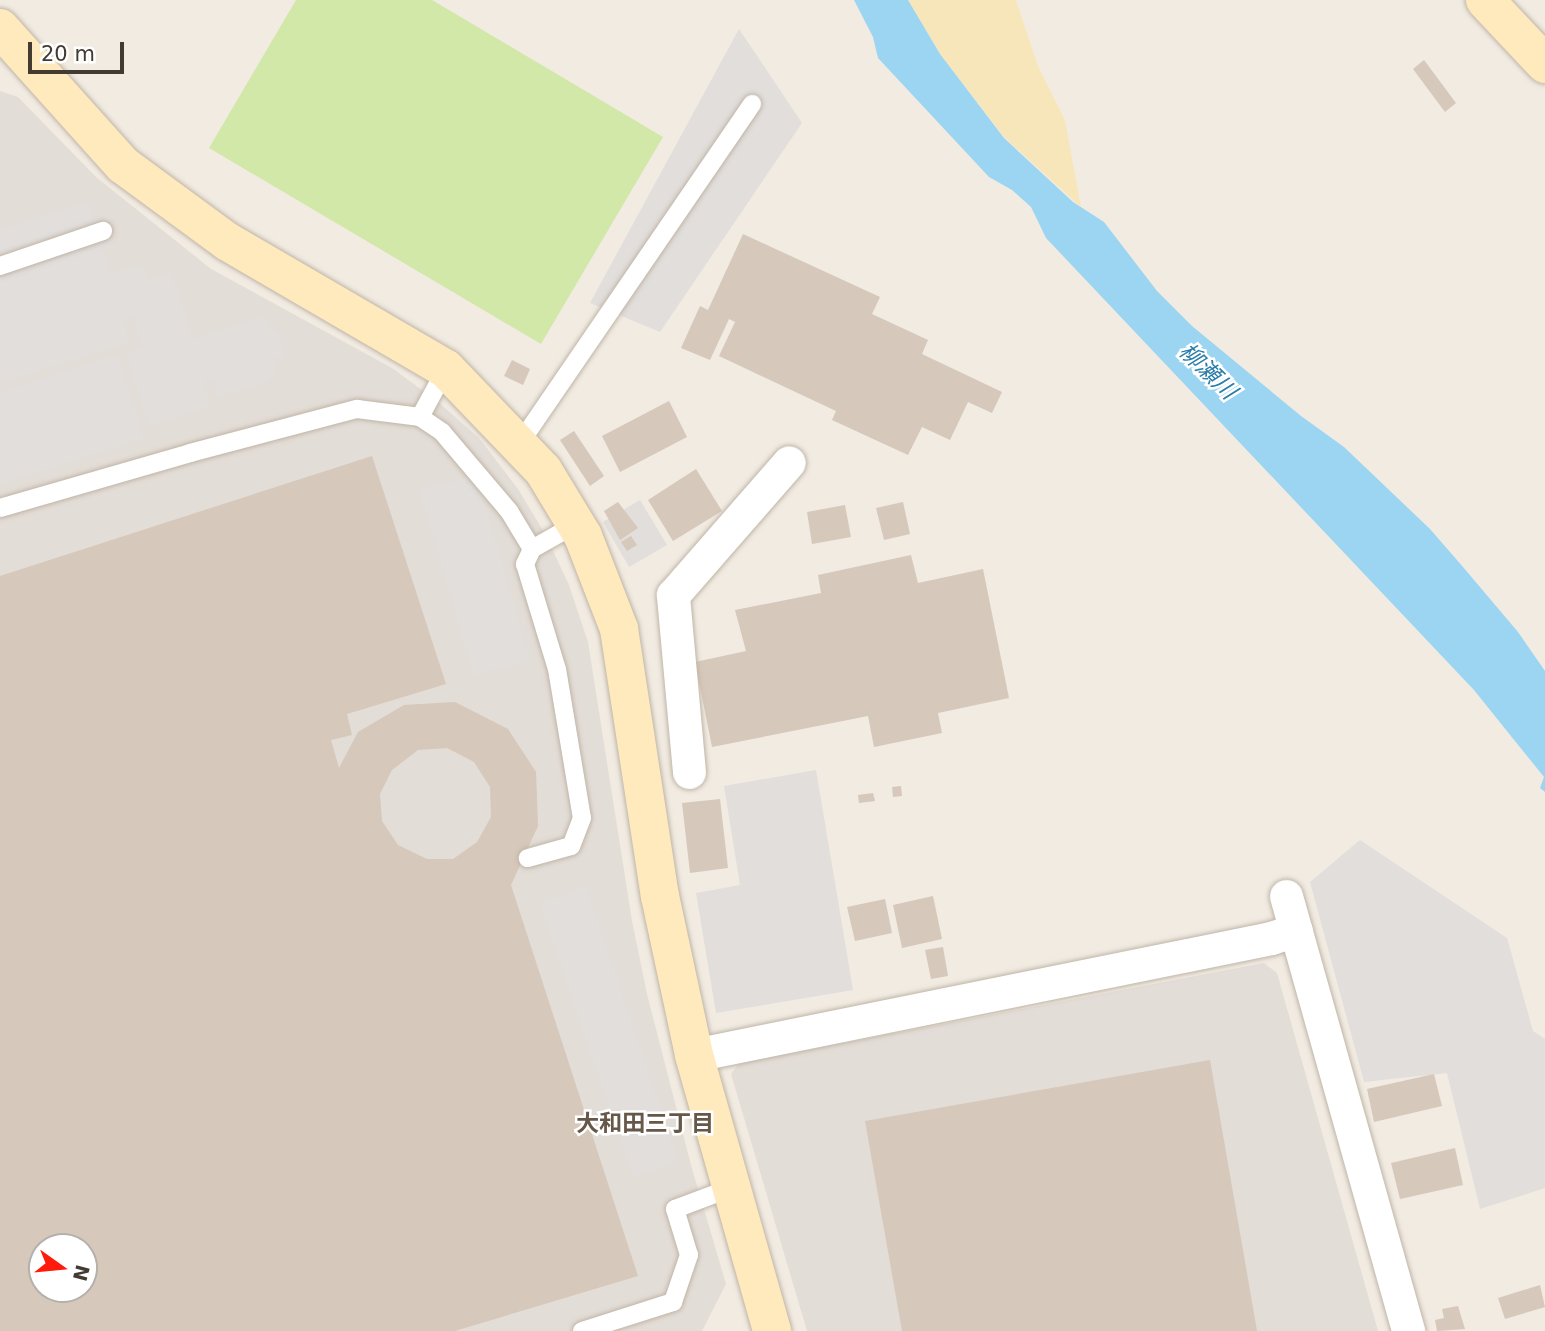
<!DOCTYPE html>
<html>
<head>
<meta charset="utf-8">
<style>
  body { margin:0 }
  #map { position:relative; width:1545px; height:1331px; overflow:hidden; background:#f1ebe2; font-family:"DejaVu Sans","Noto Sans JP",sans-serif }
  div>[style] { position:absolute }
  .industrial>* { inset:0; background:#e3ddd7 }
  .green>* { inset:0; background:#d1e8a8 }
  .sand>* { inset:0; background:#f8e6bb }
  .parking>* { inset:0; background:#e1dedb }
  .water>* { inset:0; background:#9bd5f1 }
  .building>* { inset:0; background:#d6c8ba }
  .roads { filter:drop-shadow(0 0 2px #c0b5a7) drop-shadow(0 0 2px #c0b5a7) }
  .lane>* { height:18px; margin:-9px; padding:0 9px; transform-origin:9px; border-radius:9px; background:#fff }
  .street>* { height:33px; margin:-16.5px; padding:0 16.5px; transform-origin:16.5px; border-radius:16.5px; background:#fff }
  .secondary>* { height:38px; margin:-19px; padding:0 19px; transform-origin:19px; border-radius:19px; background:#ffeabe }
  span { translate:-50% -50%; white-space:nowrap; text-align:center; line-height:1.15; -webkit-text-stroke:5px #fff; paint-order:stroke }
  .water-label { font-size:23px; color:#297da8; font-style:italic }
  .neighbourhood-label { font-size:23px; color:#665849; font-weight:700 }
  .north { position:absolute; left:28px; top:1233px; width:70px; height:70px; box-sizing:border-box; background:#fff; border:2px solid #b4b1ad; border-radius:50%; rotate:105deg; font-size:19px; font-weight:700; line-height:28px; text-align:center; color:#433b32 }
  .north::after { content:''; display:block; margin:auto; width:24px; height:32px; background:#ff1a0b; clip-path:polygon(50% 0,100% 100%,50% 72%,0 100%) }
  .scale { position:absolute; left:28px; top:42px; width:96px; height:32px; box-sizing:border-box; border:4px solid #433b32; border-top:0; padding-left:9px; font-size:21px; line-height:24px; white-space:nowrap; color:#433b32; -webkit-text-stroke:5px #fff; paint-order:stroke }
</style>
</head>
<body>
<div id="map">
  <div class="industrial">
    <i style="clip-path:polygon(evenodd,0 91px,18px 97px,96px 177px,211px 269px,392px 368px,437px 401px,479px 438px,518px 489px,545px 534px,569px 585px,588px 642px,632px 921px,647px 994px,691px 1165px,726px 1284px,702px 1331px,0 1331px,0 91px,42px 1247px,84px 1247px,84px 1289px,42px 1289px,42px 1247px)"></i>
    <i style="clip-path:polygon(1264px 963px,1277px 973px,1378px 1331px,807px 1331px,731px 1074px,739px 1063px)"></i>
  </div>
  <div class="green">
    <i style="clip-path:polygon(296px 0,432px 0,663px 137px,541px 344px,209px 148px)"></i>
  </div>
  <div class="sand">
    <i style="clip-path:polygon(908px 0,1016px 0,1038px 66px,1065px 120px,1081px 207px,1004px 137px,940px 54px)"></i>
  </div>
  <div class="parking">
    <i style="clip-path:polygon(739px 29px,802px 123px,660px 332px,590px 303px)"></i>
    <i style="clip-path:polygon(88px 201px,95px 220px,105px 219px,113px 244px,102px 248px,111px 274px,141px 265px,148px 281px,171px 273px,193px 339px,266px 316px,271px 331px,277px 329px,285px 355px,274px 359px,278px 373px,270px 375px,270px 381px,218px 397px,213px 380px,204px 381px,209px 406px,149px 426px,126px 353px,142px 346px,133px 316px,123px 318px,129px 342px,0 383px,0 230px)"></i>
    <i style="clip-path:polygon(117px 355px,144px 438px,0 484px,0 392px)"></i>
    <i style="clip-path:polygon(476px 474px,530px 660px,474px 676px,420px 491px)"></i>
    <i style="clip-path:polygon(640px 500px,667px 545px,629px 567px,603px 522px)"></i>
    <i style="clip-path:polygon(816px 770px,853px 990px,716px 1013px,696px 893px,740px 885px,724px 786px)"></i>
    <i style="clip-path:polygon(1360px 840px,1507px 938px,1533px 1031px,1545px 1039px,1545px 1188px,1480px 1209px,1447px 1073px,1364px 1082px,1310px 882px)"></i>
    <i style="clip-path:polygon(586px 887px,678px 1161px,633px 1177px,540px 903px)"></i>
  </div>
  <div class="water">
    <i style="clip-path:polygon(854px 0,908px 0,940px 54px,1004px 138px,1073px 202px,1104px 222px,1157px 291px,1192px 326px,1301px 416px,1344px 447px,1430px 529px,1463px 567px,1518px 632px,1545px 671px,1545px 792px,1540px 788px,1544px 777px,1474px 690px,1046px 238px,1031px 207px,1012px 190px,989px 177px,878px 58px,873px 37px)"></i>
  </div>
  <div class="building">
    <i style="clip-path:polygon(1424px 60px,1456px 103px,1445px 112px,1413px 69px)"></i>
    <i style="clip-path:polygon(743px 234px,880px 297px,872px 314px,928px 340px,922px 354px,1002px 392px,992px 413px,968px 402px,950px 440px,922px 427px,908px 455px,832px 420px,836px 411px,719px 356px,735px 322px,729px 319px,710px 360px,681px 348px,700px 306px,708px 310px)"></i>
    <i style="clip-path:polygon(512px 360px,530px 369px,523px 385px,504px 376px)"></i>
    <i style="clip-path:polygon(669px 401px,687px 437px,620px 472px,602px 436px)"></i>
    <i style="clip-path:polygon(574px 431px,604px 476px,590px 486px,560px 440px)"></i>
    <i style="clip-path:polygon(evenodd,372px 456px,446px 684px,347px 714px,352px 735px,331px 740px,339px 768px,358px 732px,404px 705px,455px 702px,508px 729px,536px 772px,538px 826px,511px 885px,638px 1276px,455px 1331px,0 1331px,0 576px,372px 456px,447px 748px,474px 762px,490px 787px,491px 817px,477px 842px,453px 859px,427px 859px,398px 845px,382px 821px,380px 794px,392px 770px,418px 750px,447px 748px,372px 456px,42px 1247px,84px 1247px,84px 1289px,42px 1289px,42px 1247px)"></i>
    <i style="clip-path:polygon(696px 469px,722px 511px,673px 541px,648px 500px)"></i>
    <i style="clip-path:polygon(618px 502px,638px 528px,620px 540px,604px 511px)"></i>
    <i style="clip-path:polygon(903px 502px,910px 534px,884px 540px,876px 508px)"></i>
    <i style="clip-path:polygon(845px 505px,851px 537px,812px 544px,807px 512px)"></i>
    <i style="clip-path:polygon(631px 536px,637px 545px,627px 551px,621px 542px)"></i>
    <i style="clip-path:polygon(911px 555px,918px 583px,983px 569px,1009px 698px,938px 713px,942px 733px,874px 747px,868px 716px,712px 747px,695px 662px,746px 651px,735px 610px,821px 593px,818px 575px)"></i>
    <i style="clip-path:polygon(901px 786px,902px 796px,893px 797px,892px 787px)"></i>
    <i style="clip-path:polygon(873px 793px,875px 801px,859px 803px,858px 795px)"></i>
    <i style="clip-path:polygon(720px 799px,728px 868px,690px 873px,682px 803px)"></i>
    <i style="clip-path:polygon(933px 896px,942px 939px,902px 948px,893px 905px)"></i>
    <i style="clip-path:polygon(885px 899px,892px 933px,855px 941px,847px 907px)"></i>
    <i style="clip-path:polygon(943px 947px,948px 976px,931px 979px,925px 950px)"></i>
    <i style="clip-path:polygon(1210px 1060px,1257px 1331px,902px 1331px,865px 1121px)"></i>
    <i style="clip-path:polygon(1434px 1074px,1442px 1106px,1374px 1122px,1367px 1089px)"></i>
    <i style="clip-path:polygon(1455px 1148px,1463px 1185px,1400px 1199px,1391px 1163px)"></i>
    <i style="clip-path:polygon(1540px 1285px,1545px 1307px,1505px 1319px,1498px 1298px)"></i>
    <i style="clip-path:polygon(1458px 1306px,1465px 1329px,1437px 1331px,1435px 1320px,1444px 1318px,1442px 1309px)"></i>
  </div>
  <div class="roads">
    <div class="lane">
      <i style="left:0;top:266px;width:109px;rotate:-18.8deg"></i>
      <i style="left:420px;top:417px;width:55px;rotate:-61.6deg"></i>
      <i style="left:520px;top:443px;width:411px;rotate:-55.6deg"></i>
      <i style="left:0;top:508px;width:198px;rotate:-16.1deg"></i>
      <i style="left:190px;top:453px;width:173px;rotate:-14.8deg"></i>
      <i style="left:357px;top:409px;width:64px;rotate:7.2deg"></i>
      <i style="left:420px;top:417px;width:27px;rotate:34deg"></i>
      <i style="left:442px;top:432px;width:104px;rotate:49.7deg"></i>
      <i style="left:509px;top:511px;width:44px;rotate:58.8deg"></i>
      <i style="left:532px;top:549px;width:17px;rotate:115deg"></i>
      <i style="left:525px;top:564px;width:110px;rotate:73.1deg"></i>
      <i style="left:557px;top:669px;width:151px;rotate:80.5deg"></i>
      <i style="left:582px;top:818px;width:30px;rotate:111deg"></i>
      <i style="left:571px;top:846px;width:45px;rotate:164.4deg"></i>
      <i style="left:532px;top:549px;width:51px;rotate:-29.6deg"></i>
      <i style="left:582px;top:1331px;width:96px;rotate:-17.7deg"></i>
      <i style="left:673px;top:1302px;width:50px;rotate:-71.2deg"></i>
      <i style="left:689px;top:1255px;width:48px;rotate:-106.9deg"></i>
      <i style="left:675px;top:1209px;width:60px;rotate:-20.6deg"></i>
    </div>
    <div class="street">
      <i style="left:689px;top:772px;width:178px;rotate:-95.2deg"></i>
      <i style="left:673px;top:595px;width:176px;rotate:-48.9deg"></i>
      <i style="left:1286px;top:896px;width:452px;rotate:74.3deg"></i>
      <i style="left:694px;top:1055px;width:589px;rotate:-11.46deg"></i>
      <i style="left:1271px;top:938px;width:26px;rotate:-18deg"></i>
    </div>
    <div class="secondary">
      <i style="left:1485px;top:0;width:88px;rotate:46.8deg"></i>
      <i style="left:0;top:28px;width:184px;rotate:48.1deg"></i>
      <i style="left:123px;top:165px;width:130px;rotate:36.3deg"></i>
      <i style="left:228px;top:242px;width:252px;rotate:30.2deg"></i>
      <i style="left:446px;top:369px;width:140px;rotate:46.2deg"></i>
      <i style="left:543px;top:470px;width:77px;rotate:58.8deg"></i>
      <i style="left:583px;top:536px;width:100px;rotate:68.8deg"></i>
      <i style="left:619px;top:629px;width:270px;rotate:81.3deg"></i>
      <i style="left:660px;top:896px;width:163px;rotate:77.9deg"></i>
      <i style="left:694px;top:1055px;width:287px;rotate:74.2deg"></i>
    </div>
  </div>
  <div class="water-label">
    <span style="left:1208px;top:371px;rotate:44deg">柳瀬川</span>
  </div>
  <div class="neighbourhood-label">
    <span style="left:645px;top:1123px">大和田三丁目</span>
  </div>
  <div class="north">N</div>
  <div class="scale">20 m</div>
</div>
</body>
</html>
